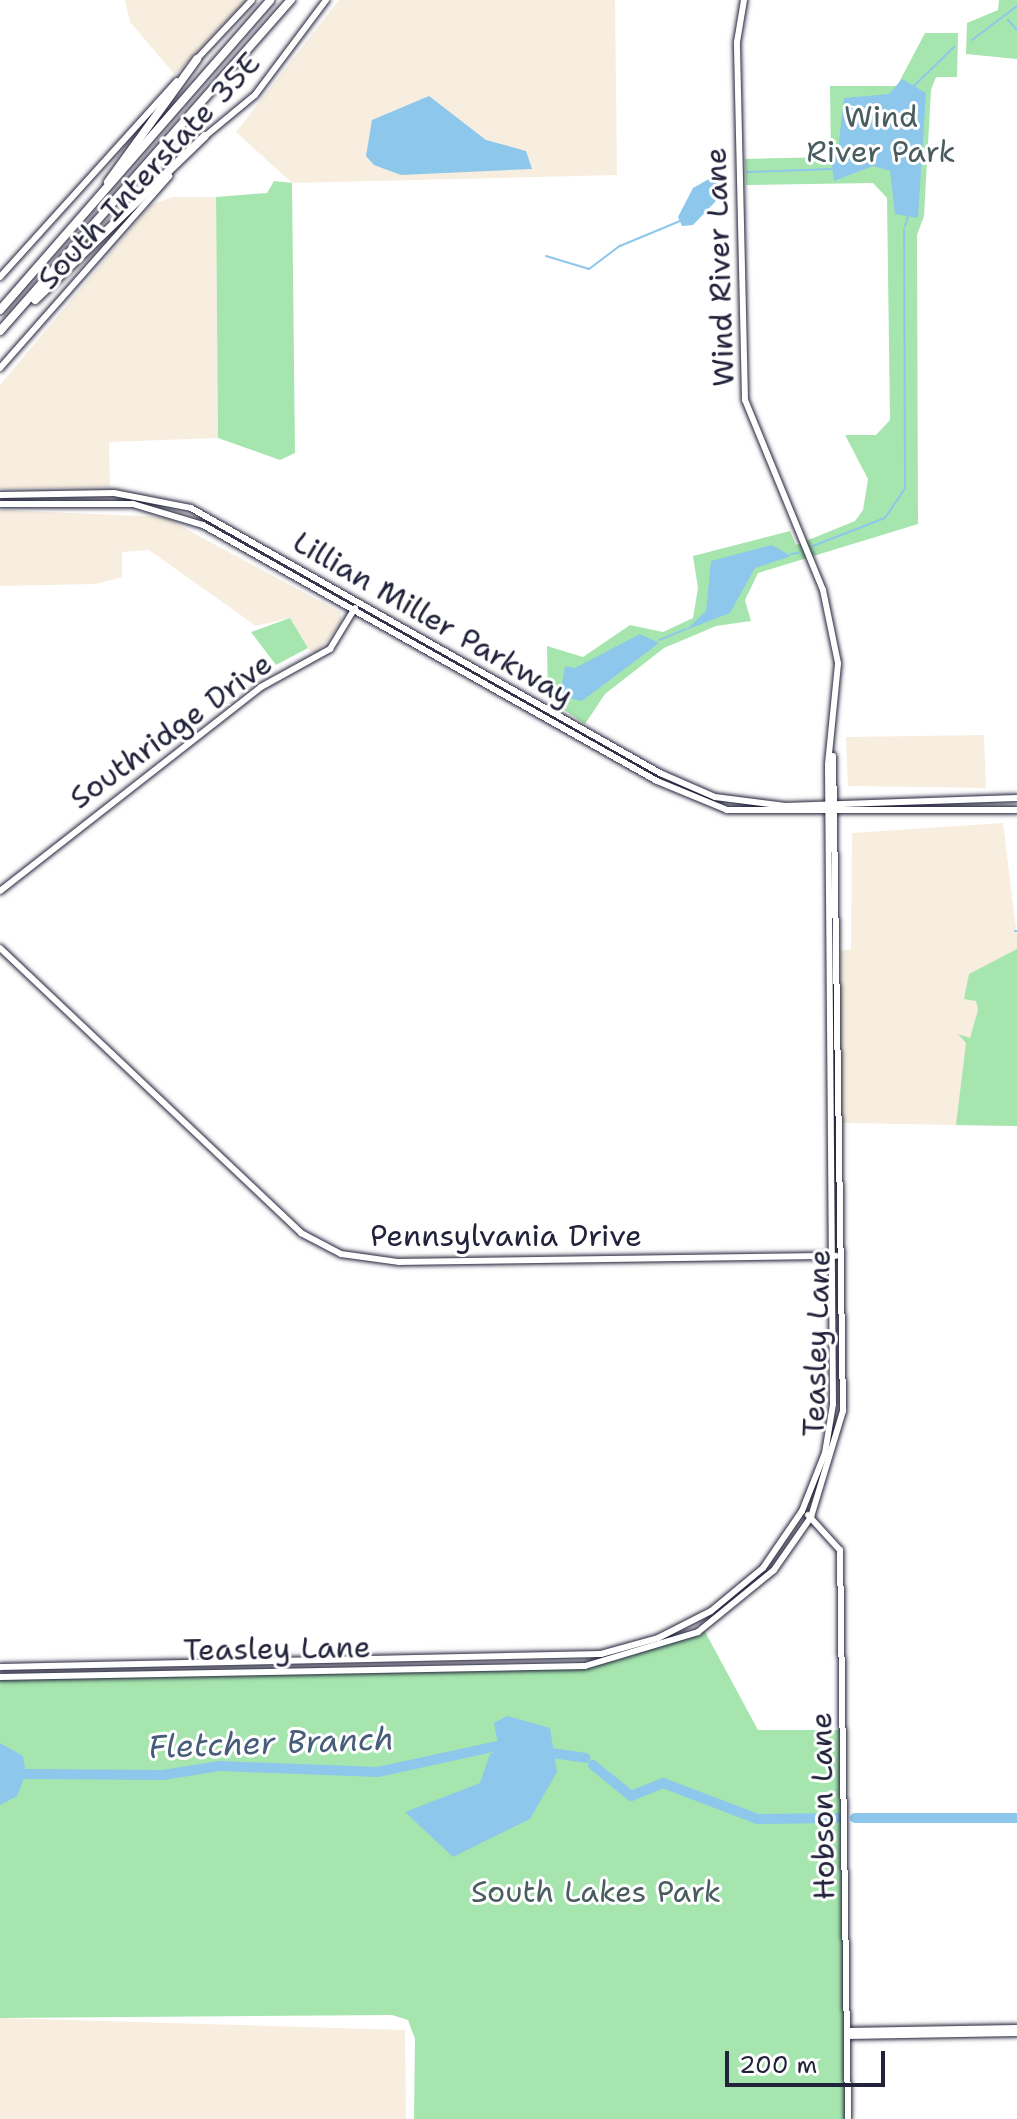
<!DOCTYPE html>
<html>
<head>
<meta charset="utf-8">
<style>
  body { margin:0 }
  #map { position:relative; width:1017px; height:2119px; overflow:hidden; background:#fff; font-family:"Shantell Sans",sans-serif }
  div>[style] { position:absolute }
  .built>* { inset:0; background:#f7eee0 }
  .green>* { inset:0; background:#a6e6ae }
  .water>* { inset:0; background:#8dc7ec }
  .stream>* { height:2px; margin:-1px; padding:0 1px; transform-origin:1px; border-radius:1px; background:#8dc7ec }
  .river>* { height:10px; margin:-5px; padding:0 5px; transform-origin:5px; border-radius:5px; background:#8dc7ec }
  .roads { filter:drop-shadow(0 0 2px #22223b) drop-shadow(0 0 2px #22223b) }
  .secondary>* { height:6px; margin:-3px; padding:0 3px; transform-origin:3px; border-radius:3px; background:#fff }
  .highway>* { height:8px; margin:-4px; padding:0 4px; transform-origin:4px; border-radius:4px; background:#fff }
  span { translate:-50% -50%; white-space:nowrap; text-align:center; line-height:1.15; -webkit-text-stroke:6px #fff; paint-order:stroke }
  .park-label { font-size:30px; color:#4a5d5e }
  .street-label { font-size:30px; color:#22223b }
  .water-label { font-size:32px; color:#475c79; font-style:italic }
  .scale { position:absolute; left:725px; top:2051px; width:160px; height:36px; box-sizing:border-box; border:4px solid #22223b; border-top:0; padding-left:10px; font-size:24px; line-height:28px; white-space:nowrap; color:#22223b; -webkit-text-stroke:6px #fff; paint-order:stroke }
</style>
</head>
<body>
<div id="map">
  <div class="built">
    <i style="clip-path:polygon(125px 0,246px 0,175px 75px,130px 22px)"></i>
    <i style="clip-path:polygon(339px 0,615px 0,617px 175px,292px 183px,236px 132px)"></i>
    <i style="clip-path:polygon(172px 197px,216px 197px,218px 438px,109px 442px,110px 487px,0 489px,0 385px,151px 205px)"></i>
    <i style="clip-path:polygon(0 510px,164px 517px,340px 612px,342px 622px,317px 653px,310px 651px,290px 618px,256px 626px,149px 550px,122px 552px,122px 577px,96px 584px,0 586px)"></i>
    <i style="clip-path:polygon(984px 735px,986px 788px,848px 786px,846px 737px)"></i>
    <i style="clip-path:polygon(1003px 823px,1017px 936px,1017px 1126px,841px 1123px,840px 951px,851px 949px,852px 833px)"></i>
    <i style="clip-path:polygon(0 2018px,405px 2030px,406px 2119px,0 2119px)"></i>
  </div>
  <div class="green">
    <i style="clip-path:polygon(999px 0,1017px 0,1017px 59px,966px 54px,967px 23px,998px 10px)"></i>
    <i style="clip-path:polygon(925px 33px,958px 33px,957px 77px,936px 77px,931px 90px,924px 216px,917px 235px,918px 524px,758px 573px,745px 600px,751px 621px,716px 626px,664px 648px,605px 694px,585px 724px,548px 699px,547px 646px,583px 657px,630px 625px,663px 632px,693px 618px,698px 588px,693px 556px,790px 531px,796px 545px,855px 521px,863px 510px,868px 479px,845px 435px,876px 435px,890px 420px,887px 198px,873px 183px,746px 185px,745px 159px,831px 157px,830px 86px,897px 86px)"></i>
    <i style="clip-path:polygon(274px 181px,292px 183px,295px 453px,280px 460px,218px 438px,216px 197px,267px 193px)"></i>
    <i style="clip-path:polygon(290px 618px,308px 648px,276px 665px,251px 632px)"></i>
    <i style="clip-path:polygon(1017px 949px,1017px 1126px,956px 1125px,966px 1043px,958px 1034px,970px 1038px,978px 1010px,976px 1001px,964px 999px,969px 974px)"></i>
    <i style="clip-path:polygon(703px 1628px,758px 1730px,841px 1730px,846px 2119px,414px 2119px,415px 2039px,408px 2020px,392px 2015px,0 2018px,0 1677px,567px 1667px,619px 1660px)"></i>
  </div>
  <div class="water">
    <i style="clip-path:polygon(902px 79px,926px 93px,918px 218px,895px 214px,890px 171px,873px 166px,834px 181px,831px 159px,838px 150px,844px 98px,889px 94px)"></i>
    <i style="clip-path:polygon(429px 96px,486px 140px,526px 151px,532px 169px,401px 175px,374px 165px,366px 156px,372px 120px)"></i>
    <i style="clip-path:polygon(723px 171px,716px 201px,693px 225px,682px 226px,678px 217px,693px 188px)"></i>
    <i style="clip-path:polygon(772px 545px,791px 556px,755px 568px,730px 613px,686px 630px,706px 611px,711px 561px)"></i>
    <i style="clip-path:polygon(640px 634px,659px 643px,582px 701px,560px 696px,565px 666px,575px 668px)"></i>
    <i style="clip-path:polygon(507px 1716px,550px 1728px,557px 1772px,530px 1819px,453px 1857px,405px 1812px,480px 1783px,490px 1754px,499px 1750px,494px 1723px)"></i>
    <i style="clip-path:polygon(0 1743px,23px 1756px,26px 1774px,17px 1796px,0 1805px)"></i>
  </div>
  <div class="stream">
    <i style="left:1008px;top:20px;width:13px;rotate:48deg"></i>
    <i style="left:972px;top:40px;width:56px;rotate:-37.1deg"></i>
    <i style="left:914px;top:86px;width:56px;rotate:-44.3deg"></i>
    <i style="left:747px;top:172px;width:86px;rotate:-2deg"></i>
    <i style="left:905px;top:226px;width:10px;rotate:-73deg"></i>
    <i style="left:546px;top:256px;width:45px;rotate:16.8deg"></i>
    <i style="left:589px;top:269px;width:39px;rotate:-37deg"></i>
    <i style="left:620px;top:246px;width:65px;rotate:-22.6deg"></i>
    <i style="left:813px;top:546px;width:77px;rotate:-21.3deg"></i>
    <i style="left:885px;top:518px;width:36px;rotate:-56deg"></i>
    <i style="left:905px;top:488px;width:259px;rotate:-90.2deg"></i>
    <i style="left:791px;top:554px;width:7px;rotate:-8deg"></i>
    <i style="left:659px;top:640px;width:29px;rotate:-22deg"></i>
    <i style="left:1015px;top:931px;width:2px"></i>
  </div>
  <div class="river">
    <i style="left:545px;top:1752px;width:41px;rotate:8.3deg"></i>
    <i style="left:593px;top:1765px;width:49px;rotate:39.2deg"></i>
    <i style="left:631px;top:1796px;width:35px;rotate:-22deg"></i>
    <i style="left:663px;top:1783px;width:102px;rotate:20.8deg"></i>
    <i style="left:758px;top:1819px;width:79px;rotate:-0.7deg"></i>
    <i style="left:26px;top:1774px;width:137px;rotate:0.4deg"></i>
    <i style="left:163px;top:1775px;width:57px;rotate:-9.1deg"></i>
    <i style="left:219px;top:1766px;width:159px;rotate:2.2deg"></i>
    <i style="left:378px;top:1772px;width:136px;rotate:-12.3deg"></i>
    <i style="left:855px;top:1818px;width:162px"></i>
  </div>
  <div class="roads">
    <div class="secondary">
      <i style="left:195px;top:61px;width:83px;rotate:-46.9deg"></i>
      <i style="left:203px;top:138px;width:67px;rotate:-39.6deg"></i>
      <i style="left:255px;top:95px;width:119px;rotate:-53.2deg"></i>
      <i style="left:0;top:277px;width:264px;rotate:-47.9deg"></i>
      <i style="left:0;top:368px;width:256px;rotate:-48.6deg"></i>
      <i style="left:0;top:495px;width:114px;rotate:-1deg"></i>
      <i style="left:114px;top:493px;width:78px;rotate:11deg"></i>
      <i style="left:191px;top:508px;width:539px;rotate:29.47deg"></i>
      <i style="left:660px;top:773px;width:60px;rotate:23.6deg"></i>
      <i style="left:715px;top:797px;width:71px;rotate:7.3deg"></i>
      <i style="left:785px;top:806px;width:232px;rotate:-2deg"></i>
      <i style="left:0;top:504px;width:133px"></i>
      <i style="left:133px;top:504px;width:73px;rotate:16.7deg"></i>
      <i style="left:203px;top:525px;width:521px;rotate:29.42deg"></i>
      <i style="left:657px;top:781px;width:76px;rotate:22.5deg"></i>
      <i style="left:727px;top:810px;width:290px"></i>
      <i style="left:0;top:891px;width:331px;rotate:-38deg"></i>
      <i style="left:261px;top:687px;width:79px;rotate:-28.8deg"></i>
      <i style="left:330px;top:649px;width:48px;rotate:-58.6deg"></i>
      <i style="left:0;top:948px;width:415px;rotate:43.4deg"></i>
      <i style="left:301px;top:1233px;width:45px;rotate:27.7deg"></i>
      <i style="left:341px;top:1254px;width:59px;rotate:7.9deg"></i>
      <i style="left:399px;top:1262px;width:437px;rotate:-0.8deg"></i>
      <i style="left:808px;top:1515px;width:47px;rotate:47.6deg"></i>
      <i style="left:840px;top:1550px;width:569px;rotate:89.19deg"></i>
      <i style="left:0;top:1667px;width:601px;rotate:-1.24deg"></i>
      <i style="left:601px;top:1654px;width:59px;rotate:-15.7deg"></i>
      <i style="left:658px;top:1638px;width:59px;rotate:-27deg"></i>
      <i style="left:711px;top:1611px;width:67px;rotate:-39.6deg"></i>
      <i style="left:763px;top:1568px;width:69px;rotate:-55.6deg"></i>
      <i style="left:802px;top:1511px;width:62px;rotate:-68.4deg"></i>
      <i style="left:825px;top:1453px;width:50px;rotate:-80.7deg"></i>
      <i style="left:833px;top:1404px;width:640px;rotate:-90.45deg"></i>
      <i style="left:828px;top:764px;width:101px;rotate:-84.3deg"></i>
      <i style="left:838px;top:663px;width:75px;rotate:-101.6deg"></i>
      <i style="left:823px;top:590px;width:205px;rotate:-112.3deg"></i>
      <i style="left:745px;top:400px;width:358px;rotate:-91.3deg"></i>
      <i style="left:737px;top:42px;width:43px;rotate:-80.5deg"></i>
      <i style="left:0;top:1677px;width:585px;rotate:-1.08deg"></i>
      <i style="left:585px;top:1666px;width:118px;rotate:-16.7deg"></i>
      <i style="left:698px;top:1632px;width:98px;rotate:-39.2deg"></i>
      <i style="left:774px;top:1570px;width:65px;rotate:-55.1deg"></i>
      <i style="left:811px;top:1517px;width:111px;rotate:-73.2deg"></i>
      <i style="left:843px;top:1411px;width:655px;rotate:-90.87deg"></i>
      <i style="left:847px;top:2031px;width:170px;rotate:-1deg"></i>
      <i style="left:847px;top:2036px;width:170px;rotate:-1deg"></i>
    </div>
    <div class="highway">
      <i style="left:108px;top:182px;width:152px;rotate:-54.1deg"></i>
      <i style="left:35px;top:300px;width:236px;rotate:-44deg"></i>
      <i style="left:0;top:310px;width:411px;rotate:-48.9deg"></i>
      <i style="left:0;top:331px;width:441px;rotate:-48.7deg"></i>
    </div>
  </div>
  <div class="park-label">
    <span style="left:881px;top:134px">Wind<br>River Park</span>
    <span style="left:596px;top:1892px">South Lakes Park</span>
  </div>
  <div class="street-label">
    <span style="left:149px;top:171px;rotate:-47deg">South Interstate 35E</span>
    <span style="left:720px;top:267px;rotate:-92deg">Wind River Lane</span>
    <span style="left:433px;top:619px;rotate:30deg">Lillian Miller Parkway</span>
    <span style="left:171px;top:731px;rotate:-36deg">Southridge Drive</span>
    <span style="left:506px;top:1236px">Pennsylvania Drive</span>
    <span style="left:817px;top:1343px;rotate:-88deg">Teasley Lane</span>
    <span style="left:277px;top:1649px;rotate:-1deg">Teasley Lane</span>
    <span style="left:823px;top:1806px;rotate:-91deg">Hobson Lane</span>
  </div>
  <div class="water-label">
    <span style="left:271px;top:1743px;rotate:-2deg">Fletcher Branch</span>
  </div>
  <div class="scale">200 m</div>
</div>
</body>
</html>
